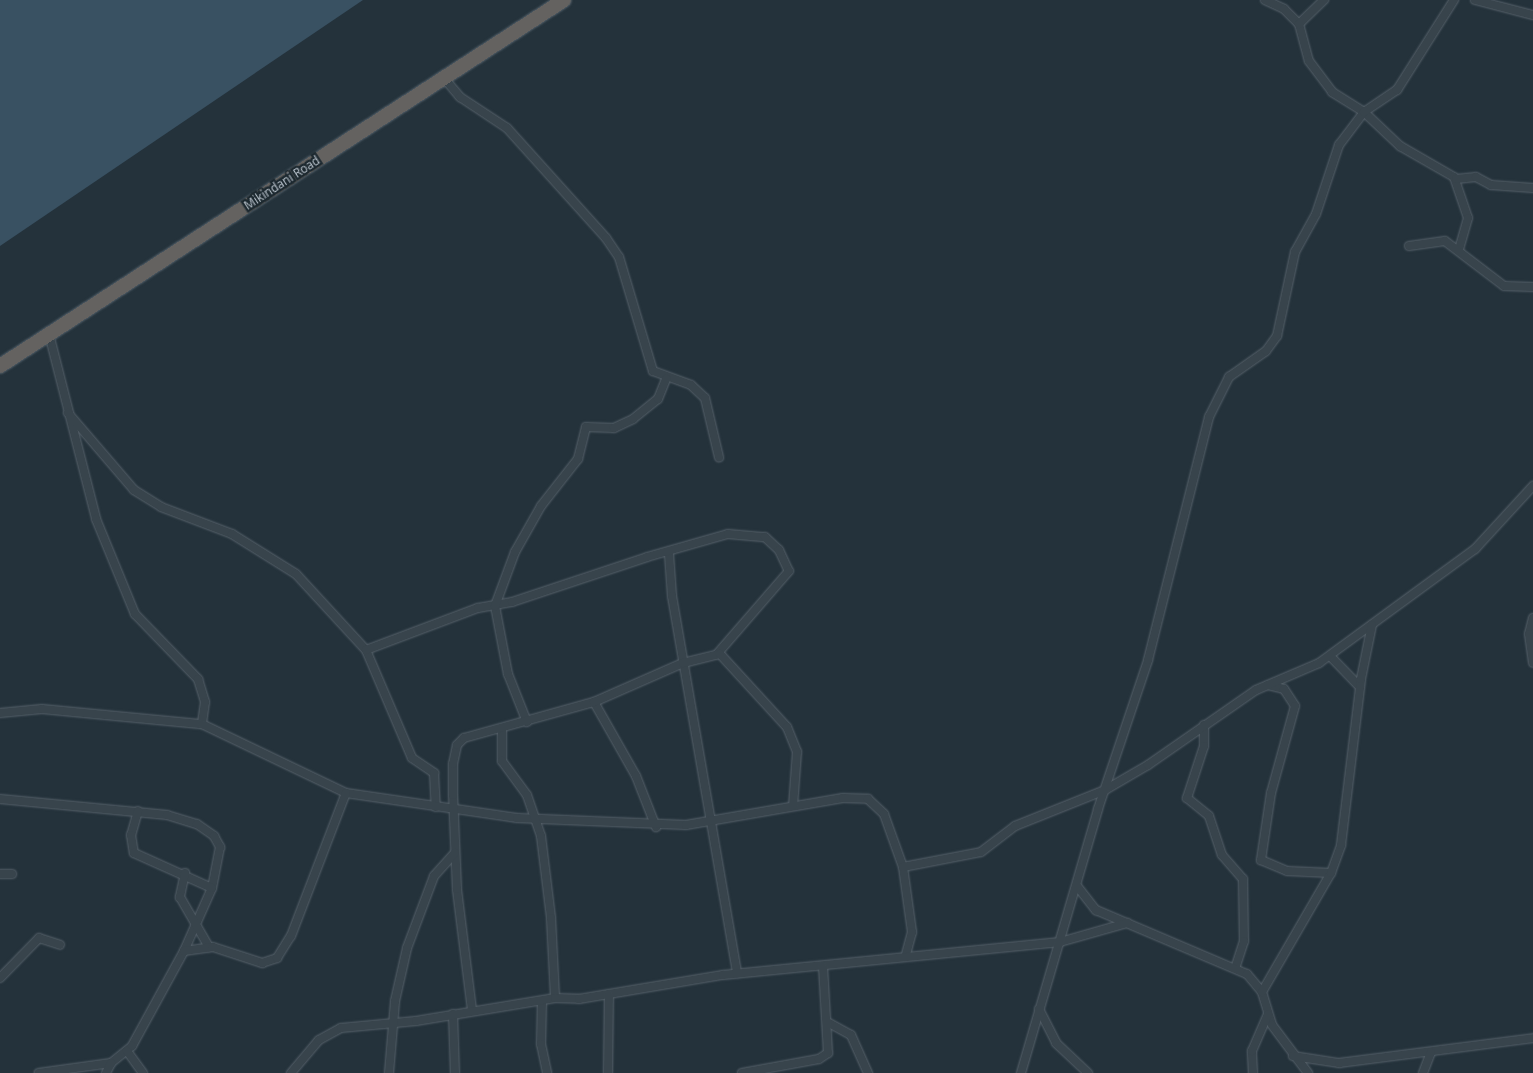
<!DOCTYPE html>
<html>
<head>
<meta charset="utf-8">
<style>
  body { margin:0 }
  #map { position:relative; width:1533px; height:1073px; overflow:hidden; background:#24323b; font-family:"Noto Sans",sans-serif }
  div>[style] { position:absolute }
  .water>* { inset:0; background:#395162 }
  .roads { filter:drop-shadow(0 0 1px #56616a) drop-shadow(0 0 1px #56616a) }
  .minor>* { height:8px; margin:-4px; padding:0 4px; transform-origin:4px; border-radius:4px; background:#38444c }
  .trunk>* { height:14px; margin:-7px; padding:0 7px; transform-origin:7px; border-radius:7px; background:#646260 }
  span { translate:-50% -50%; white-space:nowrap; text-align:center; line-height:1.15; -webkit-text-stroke:5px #1d2930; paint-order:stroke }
  .street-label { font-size:12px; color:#b4bec7 }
</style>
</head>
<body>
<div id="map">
  <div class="water">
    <i style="clip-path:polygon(0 0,363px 0,0 246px)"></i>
  </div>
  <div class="roads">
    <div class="minor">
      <i style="left:1265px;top:0;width:21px;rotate:25deg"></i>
      <i style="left:1284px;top:9px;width:21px;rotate:45deg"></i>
      <i style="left:1299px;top:24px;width:38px;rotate:75deg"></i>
      <i style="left:1309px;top:61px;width:39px;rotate:53deg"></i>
      <i style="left:1332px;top:92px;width:38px;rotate:32deg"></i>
      <i style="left:1364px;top:112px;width:50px;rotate:43.4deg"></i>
      <i style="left:1400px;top:146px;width:62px;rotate:29.9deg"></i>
      <i style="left:1454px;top:177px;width:43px;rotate:71.1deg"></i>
      <i style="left:1468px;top:218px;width:32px;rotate:106deg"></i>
      <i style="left:1475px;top:0;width:60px;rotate:14.5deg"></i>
      <i style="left:1299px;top:24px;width:35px;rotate:-44deg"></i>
      <i style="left:444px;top:78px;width:25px;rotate:50deg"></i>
      <i style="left:460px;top:97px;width:56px;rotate:33.4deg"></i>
      <i style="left:507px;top:128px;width:148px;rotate:48deg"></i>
      <i style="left:606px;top:238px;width:23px;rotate:56deg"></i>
      <i style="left:619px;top:257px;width:119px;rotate:73.4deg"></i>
      <i style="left:653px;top:371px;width:40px;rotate:20.2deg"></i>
      <i style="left:691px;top:385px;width:19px;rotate:43deg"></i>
      <i style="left:705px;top:398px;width:61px;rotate:76.7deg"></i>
      <i style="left:1456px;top:179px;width:20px;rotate:-6deg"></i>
      <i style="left:1476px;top:177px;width:17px;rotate:28deg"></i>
      <i style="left:1491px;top:185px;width:42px;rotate:4.1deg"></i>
      <i style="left:1409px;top:246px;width:36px;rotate:-8deg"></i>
      <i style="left:1445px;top:241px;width:74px;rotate:37.3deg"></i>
      <i style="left:1504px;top:286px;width:29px;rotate:2deg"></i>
      <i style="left:49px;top:334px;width:191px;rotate:75.7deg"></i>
      <i style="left:96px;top:519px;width:103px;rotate:67.7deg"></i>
      <i style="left:135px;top:614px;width:91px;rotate:45.9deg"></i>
      <i style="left:198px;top:679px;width:24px;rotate:73deg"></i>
      <i style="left:205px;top:702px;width:22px;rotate:98deg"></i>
      <i style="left:68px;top:413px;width:101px;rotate:49.4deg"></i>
      <i style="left:134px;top:490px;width:32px;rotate:32deg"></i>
      <i style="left:161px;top:507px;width:76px;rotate:20.8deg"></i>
      <i style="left:232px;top:534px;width:75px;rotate:32deg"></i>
      <i style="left:296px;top:574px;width:103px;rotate:47.4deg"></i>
      <i style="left:366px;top:650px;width:117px;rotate:66.9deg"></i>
      <i style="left:412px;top:758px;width:27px;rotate:34deg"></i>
      <i style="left:434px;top:773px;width:34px;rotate:87deg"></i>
      <i style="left:669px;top:554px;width:42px;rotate:85.9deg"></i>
      <i style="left:672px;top:596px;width:383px;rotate:80.2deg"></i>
      <i style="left:1533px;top:618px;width:16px;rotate:104deg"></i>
      <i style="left:1529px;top:634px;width:29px;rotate:82deg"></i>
      <i style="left:366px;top:650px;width:120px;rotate:-20.6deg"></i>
      <i style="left:478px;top:608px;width:35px;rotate:-10deg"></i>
      <i style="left:512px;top:602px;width:142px;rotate:-18.4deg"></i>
      <i style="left:647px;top:557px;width:84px;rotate:-15.9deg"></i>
      <i style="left:728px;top:534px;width:37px;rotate:5deg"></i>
      <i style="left:765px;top:537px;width:19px;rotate:43deg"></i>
      <i style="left:779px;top:550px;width:23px;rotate:65deg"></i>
      <i style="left:789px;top:571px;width:110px;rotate:130.9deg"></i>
      <i style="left:1330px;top:656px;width:43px;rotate:45.9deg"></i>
      <i style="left:1268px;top:685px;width:16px;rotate:14deg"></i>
      <i style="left:1284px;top:689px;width:20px;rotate:57deg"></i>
      <i style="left:1295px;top:706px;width:90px;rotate:105.4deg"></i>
      <i style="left:1271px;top:793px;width:68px;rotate:98.5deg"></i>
      <i style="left:1261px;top:860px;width:28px;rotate:23deg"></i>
      <i style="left:1287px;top:871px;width:44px;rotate:2.6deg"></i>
      <i style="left:594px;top:702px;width:85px;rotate:60.4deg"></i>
      <i style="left:636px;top:776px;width:55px;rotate:68.6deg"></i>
      <i style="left:0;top:713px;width:42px;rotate:-5.4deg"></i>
      <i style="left:42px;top:709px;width:161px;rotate:5.4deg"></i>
      <i style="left:202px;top:724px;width:160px;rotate:25.6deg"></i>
      <i style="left:346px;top:793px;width:173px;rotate:8.3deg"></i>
      <i style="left:517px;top:818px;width:169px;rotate:2.4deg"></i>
      <i style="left:686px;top:825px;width:159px;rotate:-9.8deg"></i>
      <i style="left:843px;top:798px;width:25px;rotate:2deg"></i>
      <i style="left:868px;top:799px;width:22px;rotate:43deg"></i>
      <i style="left:884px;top:814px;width:56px;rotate:70.3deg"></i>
      <i style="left:903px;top:867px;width:66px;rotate:82.1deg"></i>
      <i style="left:912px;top:932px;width:23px;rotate:105deg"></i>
      <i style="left:527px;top:722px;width:52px;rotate:-111.6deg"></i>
      <i style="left:508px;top:674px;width:69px;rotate:-100.8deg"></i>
      <i style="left:495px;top:606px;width:58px;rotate:-69.7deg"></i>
      <i style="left:515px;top:552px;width:53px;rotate:-60.5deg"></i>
      <i style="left:541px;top:506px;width:60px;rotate:-51.8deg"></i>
      <i style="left:578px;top:459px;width:33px;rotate:-76deg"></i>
      <i style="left:586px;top:427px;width:28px;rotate:2deg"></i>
      <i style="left:614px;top:428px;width:21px;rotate:-25deg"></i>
      <i style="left:633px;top:419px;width:32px;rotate:-39deg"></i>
      <i style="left:658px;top:399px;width:22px;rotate:-68deg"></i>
      <i style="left:1204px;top:725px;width:21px;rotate:90deg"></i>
      <i style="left:1204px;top:746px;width:55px;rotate:108.1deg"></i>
      <i style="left:1187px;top:798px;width:28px;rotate:39deg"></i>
      <i style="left:1209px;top:816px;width:41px;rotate:71.6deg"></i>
      <i style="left:1222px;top:855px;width:32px;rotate:49deg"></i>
      <i style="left:1243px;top:879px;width:62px;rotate:89.1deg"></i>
      <i style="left:1244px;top:941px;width:28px;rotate:108deg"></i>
      <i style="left:502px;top:729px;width:32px;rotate:90deg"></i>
      <i style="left:502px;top:761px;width:42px;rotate:53.7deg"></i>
      <i style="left:527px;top:795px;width:43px;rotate:71.1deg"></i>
      <i style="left:541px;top:836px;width:83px;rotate:83deg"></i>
      <i style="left:551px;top:918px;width:80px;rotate:87.1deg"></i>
      <i style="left:0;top:799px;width:168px;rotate:5.5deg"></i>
      <i style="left:167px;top:815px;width:31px;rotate:17deg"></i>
      <i style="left:197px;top:824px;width:21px;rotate:35deg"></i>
      <i style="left:214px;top:836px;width:13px;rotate:61deg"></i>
      <i style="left:220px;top:847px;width:42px;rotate:101deg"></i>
      <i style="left:212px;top:888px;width:69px;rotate:114deg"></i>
      <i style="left:184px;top:951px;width:108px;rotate:118.7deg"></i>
      <i style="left:132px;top:1046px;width:27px;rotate:141deg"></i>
      <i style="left:111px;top:1063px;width:73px;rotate:172.1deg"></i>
      <i style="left:138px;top:811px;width:25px;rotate:106deg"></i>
      <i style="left:131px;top:835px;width:18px;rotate:81deg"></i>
      <i style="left:134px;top:853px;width:85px;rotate:24.2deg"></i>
      <i style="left:903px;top:867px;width:79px;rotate:-10.9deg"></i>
      <i style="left:981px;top:852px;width:43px;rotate:-37.4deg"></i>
      <i style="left:1015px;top:826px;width:97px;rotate:-21.8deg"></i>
      <i style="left:1105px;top:790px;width:50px;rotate:-30.2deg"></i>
      <i style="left:1148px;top:765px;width:131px;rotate:-34.8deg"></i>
      <i style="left:1256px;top:690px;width:69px;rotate:-23.2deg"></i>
      <i style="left:1319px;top:663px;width:193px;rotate:-36.2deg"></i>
      <i style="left:1475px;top:549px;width:86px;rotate:-47.4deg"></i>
      <i style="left:185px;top:873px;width:25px;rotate:102deg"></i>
      <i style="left:180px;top:897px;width:58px;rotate:59.9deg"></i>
      <i style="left:0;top:874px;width:12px"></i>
      <i style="left:1077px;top:886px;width:31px;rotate:52deg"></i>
      <i style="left:1096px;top:910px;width:164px;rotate:23deg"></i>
      <i style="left:1247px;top:974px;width:23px;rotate:50deg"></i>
      <i style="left:1262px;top:992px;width:34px;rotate:73deg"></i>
      <i style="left:1272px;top:1025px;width:60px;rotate:53.1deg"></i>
      <i style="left:184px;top:951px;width:29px;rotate:-8deg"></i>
      <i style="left:213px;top:947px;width:52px;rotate:18.1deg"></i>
      <i style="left:262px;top:963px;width:16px;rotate:-18deg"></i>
      <i style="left:277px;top:958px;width:26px;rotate:-58deg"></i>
      <i style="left:291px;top:936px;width:153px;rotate:-69deg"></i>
      <i style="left:0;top:978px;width:56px;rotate:-45.7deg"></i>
      <i style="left:39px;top:938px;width:22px;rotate:18deg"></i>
      <i style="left:1262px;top:992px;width:138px;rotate:-59.9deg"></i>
      <i style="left:1331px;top:873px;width:30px;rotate:-70deg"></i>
      <i style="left:1341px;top:845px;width:167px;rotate:-83.1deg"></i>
      <i style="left:1361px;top:679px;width:55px;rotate:-78.5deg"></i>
      <i style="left:542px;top:1001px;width:43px;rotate:91.3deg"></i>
      <i style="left:541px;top:1044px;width:30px;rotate:78deg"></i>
      <i style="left:1039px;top:1009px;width:38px;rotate:63deg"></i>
      <i style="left:1056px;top:1043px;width:44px;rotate:43.2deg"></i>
      <i style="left:472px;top:1010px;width:122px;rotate:-97.1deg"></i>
      <i style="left:457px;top:889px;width:94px;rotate:-92.4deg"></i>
      <i style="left:453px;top:795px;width:31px;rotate:-90deg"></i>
      <i style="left:453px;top:764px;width:19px;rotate:-78deg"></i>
      <i style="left:457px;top:745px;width:10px;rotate:-45deg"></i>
      <i style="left:464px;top:738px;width:135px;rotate:-15.5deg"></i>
      <i style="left:594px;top:702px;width:97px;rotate:-23.7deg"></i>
      <i style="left:683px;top:663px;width:38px;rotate:-14deg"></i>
      <i style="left:720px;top:654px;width:99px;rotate:47.5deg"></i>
      <i style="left:787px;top:727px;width:27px;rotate:68deg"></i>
      <i style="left:797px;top:752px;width:54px;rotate:94.2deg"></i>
      <i style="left:453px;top:1014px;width:59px;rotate:88.1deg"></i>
      <i style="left:829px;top:1023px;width:25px;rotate:29deg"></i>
      <i style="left:851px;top:1035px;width:42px;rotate:65.9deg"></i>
      <i style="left:127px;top:1051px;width:27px;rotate:54deg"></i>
      <i style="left:1293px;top:1056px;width:47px;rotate:8.7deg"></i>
      <i style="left:1339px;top:1063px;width:196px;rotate:-7.3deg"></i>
      <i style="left:106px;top:1073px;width:11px;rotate:-63deg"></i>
      <i style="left:291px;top:1073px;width:43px;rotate:-49.7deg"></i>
      <i style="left:319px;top:1040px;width:25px;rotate:-29deg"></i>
      <i style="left:341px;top:1028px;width:75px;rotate:-5.3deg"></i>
      <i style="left:416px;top:1021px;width:141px;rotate:-9.4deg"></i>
      <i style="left:555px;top:998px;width:24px;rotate:2deg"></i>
      <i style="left:579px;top:999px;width:146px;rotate:-9.5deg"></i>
      <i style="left:723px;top:975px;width:339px;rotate:-5.6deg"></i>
      <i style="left:1060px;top:942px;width:70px;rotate:-15.8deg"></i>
      <i style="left:389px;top:1073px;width:72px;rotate:-85.2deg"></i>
      <i style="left:395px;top:1001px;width:54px;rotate:-77.2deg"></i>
      <i style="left:407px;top:948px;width:77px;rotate:-69.4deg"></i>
      <i style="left:434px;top:876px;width:31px;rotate:-48deg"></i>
      <i style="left:608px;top:1073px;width:79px;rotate:-89.3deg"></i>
      <i style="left:742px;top:1073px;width:78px;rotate:-10.3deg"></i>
      <i style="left:819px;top:1059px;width:11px;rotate:-34deg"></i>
      <i style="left:828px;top:1053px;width:87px;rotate:-93.3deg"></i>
      <i style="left:1021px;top:1073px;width:275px;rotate:-73.7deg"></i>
      <i style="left:1098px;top:809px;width:157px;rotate:-71.4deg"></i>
      <i style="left:1148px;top:660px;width:251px;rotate:-75.9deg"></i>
      <i style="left:1209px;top:417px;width:45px;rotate:-63.4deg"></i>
      <i style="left:1229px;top:377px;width:45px;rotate:-35.1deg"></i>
      <i style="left:1266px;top:351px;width:19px;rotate:-54deg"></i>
      <i style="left:1277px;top:336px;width:86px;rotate:-77.9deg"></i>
      <i style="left:1295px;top:252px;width:43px;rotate:-61.1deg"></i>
      <i style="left:1316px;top:214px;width:73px;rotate:-71.6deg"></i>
      <i style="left:1339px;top:145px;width:41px;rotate:-52.9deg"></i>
      <i style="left:1364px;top:112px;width:40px;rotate:-34deg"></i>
      <i style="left:1397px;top:90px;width:107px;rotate:-57.7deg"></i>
      <i style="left:1253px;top:1073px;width:22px;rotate:-93deg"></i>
      <i style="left:1252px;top:1051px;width:40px;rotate:-66.6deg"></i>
      <i style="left:1423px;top:1073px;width:22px;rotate:-69deg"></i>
    </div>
    <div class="trunk">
      <i style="left:0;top:366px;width:672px;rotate:-32.98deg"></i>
    </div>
  </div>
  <div class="street-label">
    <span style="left:282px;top:183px;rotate:-33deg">Mikindani Road</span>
  </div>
</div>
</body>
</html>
